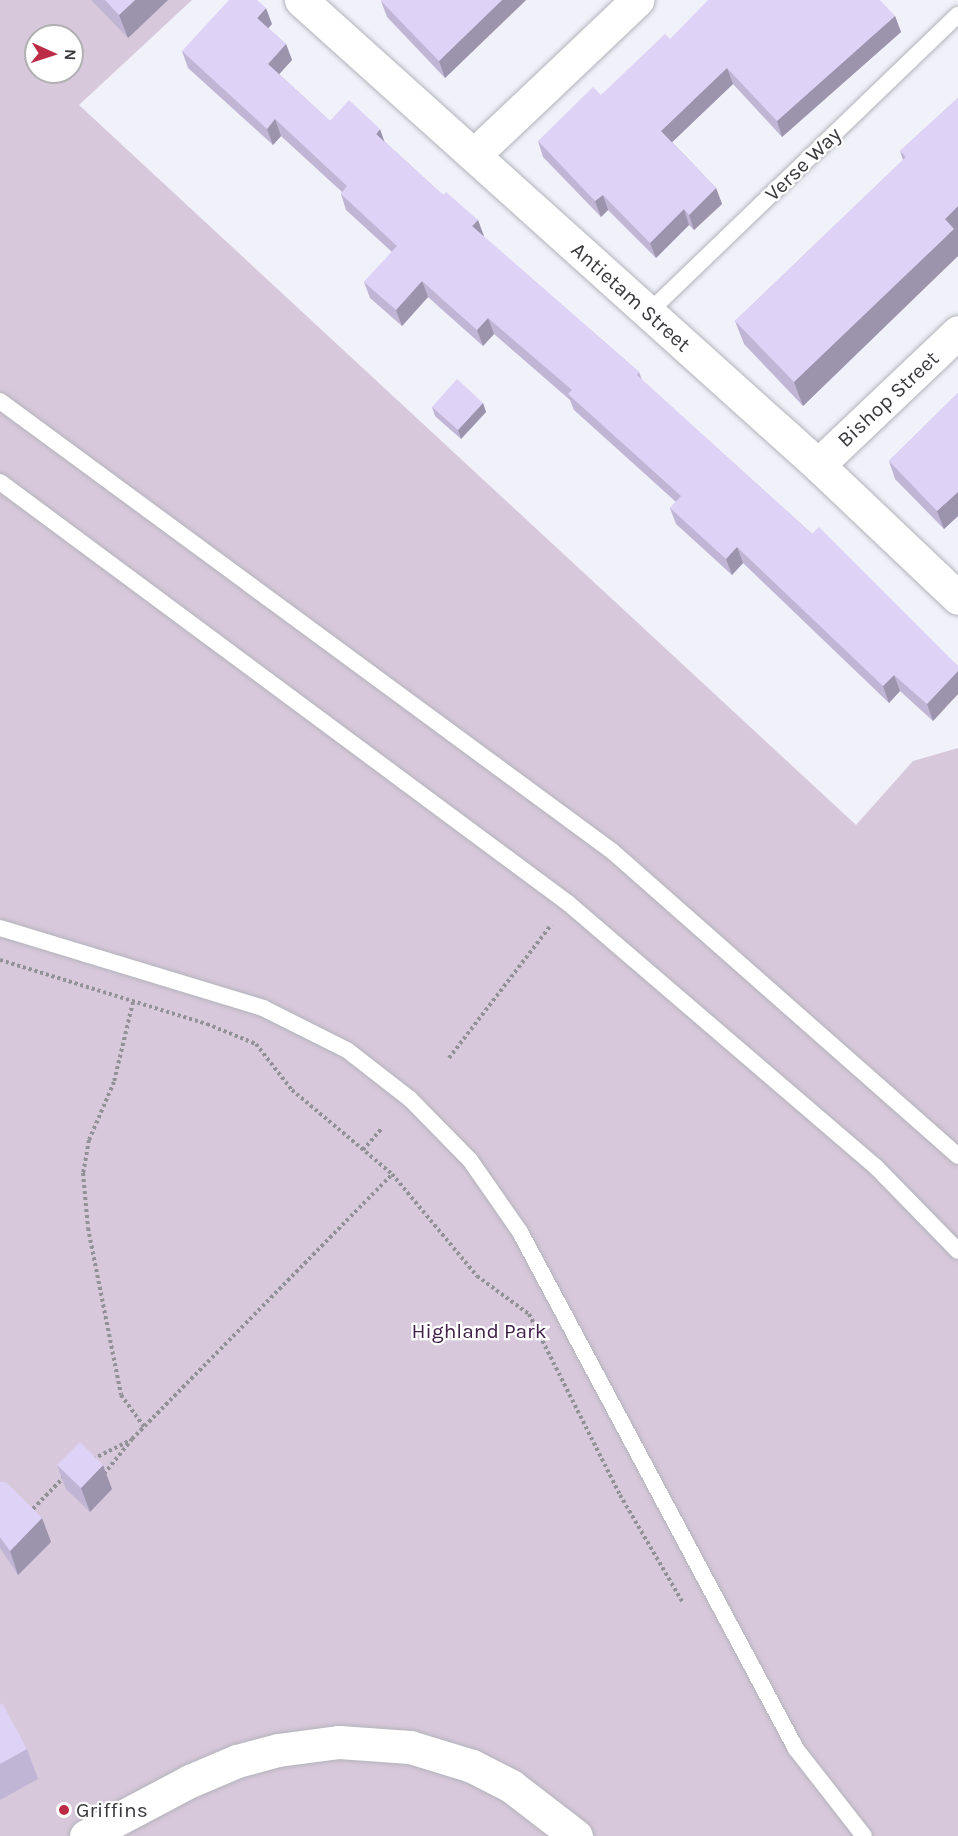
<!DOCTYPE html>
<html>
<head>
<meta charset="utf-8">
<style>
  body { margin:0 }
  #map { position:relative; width:958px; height:1836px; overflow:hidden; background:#f1f1fa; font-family:Karla,sans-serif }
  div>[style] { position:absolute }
  .green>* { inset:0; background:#d8c8db }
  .path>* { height:4px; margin-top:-2px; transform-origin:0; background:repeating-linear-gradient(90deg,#919197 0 3px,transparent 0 6px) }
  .roads { filter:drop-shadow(0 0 2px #b2b3bb) drop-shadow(0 0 2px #b2b3bb) }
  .lane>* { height:16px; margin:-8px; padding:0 8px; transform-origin:8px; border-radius:8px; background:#fff }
  .street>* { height:33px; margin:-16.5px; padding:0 16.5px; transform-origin:16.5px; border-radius:16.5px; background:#fff }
  .secondary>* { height:33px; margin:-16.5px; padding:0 16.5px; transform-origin:16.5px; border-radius:16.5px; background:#fff }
  .wall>* { inset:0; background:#c0b5d4 }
  .shaded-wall>* { inset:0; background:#9c93ad }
  .building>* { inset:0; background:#dfd2f7 }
  .dots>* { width:16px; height:16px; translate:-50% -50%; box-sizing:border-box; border:3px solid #fff; border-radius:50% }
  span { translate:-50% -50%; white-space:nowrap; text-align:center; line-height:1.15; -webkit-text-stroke:4.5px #fff; paint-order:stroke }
  .street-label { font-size:21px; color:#39393d }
  .park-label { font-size:21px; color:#412049 }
  .poi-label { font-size:21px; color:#39393d }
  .left { translate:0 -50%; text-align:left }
  .north { position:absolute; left:24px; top:24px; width:60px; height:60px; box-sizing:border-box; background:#fff; border:2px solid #b0b0b1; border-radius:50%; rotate:93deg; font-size:16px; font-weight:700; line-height:24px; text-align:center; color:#39393d }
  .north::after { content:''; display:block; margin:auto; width:21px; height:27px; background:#bd2c47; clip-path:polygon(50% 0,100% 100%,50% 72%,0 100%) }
</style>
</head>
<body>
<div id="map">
  <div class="green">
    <i style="clip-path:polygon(evenodd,0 0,192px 0,79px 105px,856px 825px,913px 761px,958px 748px,958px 1836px,0 1836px,0 0,36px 36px,72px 36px,72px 72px,36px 72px,36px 36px)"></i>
  </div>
  <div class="path">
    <i style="left:0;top:960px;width:217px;rotate:17.2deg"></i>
    <i style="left:207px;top:1024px;width:53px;rotate:22.2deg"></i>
    <i style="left:256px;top:1044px;width:58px;rotate:52deg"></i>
    <i style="left:292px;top:1090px;width:131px;rotate:40deg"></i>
    <i style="left:392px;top:1174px;width:133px;rotate:50.2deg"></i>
    <i style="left:477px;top:1276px;width:64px;rotate:36.2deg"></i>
    <i style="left:529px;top:1314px;width:203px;rotate:63.3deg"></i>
    <i style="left:620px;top:1495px;width:123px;rotate:59.7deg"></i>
    <i style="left:133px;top:1002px;width:82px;rotate:103.4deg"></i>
    <i style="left:114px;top:1082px;width:63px;rotate:113.3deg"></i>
    <i style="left:89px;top:1140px;width:34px;rotate:100deg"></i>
    <i style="left:83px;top:1173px;width:55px;rotate:84.8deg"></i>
    <i style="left:88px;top:1228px;width:170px;rotate:78.8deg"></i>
    <i style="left:121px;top:1395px;width:39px;rotate:54deg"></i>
    <i style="left:449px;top:1058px;width:168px;rotate:-52.5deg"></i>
    <i style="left:363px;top:1150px;width:28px;rotate:-49deg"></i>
    <i style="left:93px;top:1459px;width:40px;rotate:-26.6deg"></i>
    <i style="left:104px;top:1474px;width:45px;rotate:-51.3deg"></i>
    <i style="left:132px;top:1439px;width:371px;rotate:-45.5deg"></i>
    <i style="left:29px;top:1513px;width:53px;rotate:-45.8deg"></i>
  </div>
  <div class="roads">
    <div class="lane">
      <i style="left:648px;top:313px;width:430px;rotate:-43.9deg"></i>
      <i style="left:0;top:401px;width:760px;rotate:36.33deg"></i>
      <i style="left:612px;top:851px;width:461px;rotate:41.4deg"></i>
      <i style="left:0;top:482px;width:707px;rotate:36.55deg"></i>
      <i style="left:568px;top:903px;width:406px;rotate:40.6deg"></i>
      <i style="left:876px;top:1167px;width:117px;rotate:45.7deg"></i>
      <i style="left:0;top:928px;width:275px;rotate:16.9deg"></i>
      <i style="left:263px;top:1008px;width:94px;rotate:26.6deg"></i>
      <i style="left:347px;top:1050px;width:80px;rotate:37.9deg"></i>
      <i style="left:410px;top:1099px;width:86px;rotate:45.5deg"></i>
      <i style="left:470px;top:1160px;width:88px;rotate:55.2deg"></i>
      <i style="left:520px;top:1232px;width:586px;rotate:61.9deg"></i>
      <i style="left:796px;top:1749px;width:110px;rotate:52deg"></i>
    </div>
    <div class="street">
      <i style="left:301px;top:0;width:695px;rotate:41.97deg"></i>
      <i style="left:818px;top:465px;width:193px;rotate:43.5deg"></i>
      <i style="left:475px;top:154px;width:224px;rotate:-43.5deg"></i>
      <i style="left:818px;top:465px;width:193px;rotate:-43.5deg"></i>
    </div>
    <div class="secondary">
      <i style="left:86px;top:1836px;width:118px;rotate:-27.9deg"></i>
      <i style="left:190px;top:1781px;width:51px;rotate:-23.1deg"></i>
      <i style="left:237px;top:1761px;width:42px;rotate:-15deg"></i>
      <i style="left:278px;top:1750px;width:62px;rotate:-7.5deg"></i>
      <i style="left:339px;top:1742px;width:71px;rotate:4deg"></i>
      <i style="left:410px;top:1747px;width:65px;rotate:17deg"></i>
      <i style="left:472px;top:1766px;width:44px;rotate:27.1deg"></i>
      <i style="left:511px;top:1786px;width:82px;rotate:37.6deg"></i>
    </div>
  </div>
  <div class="wall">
    <i style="clip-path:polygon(91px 0,168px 0,128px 38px)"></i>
    <i style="clip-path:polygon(526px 0,445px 78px,387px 17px,381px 1px)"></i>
    <i style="clip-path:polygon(895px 16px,901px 32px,782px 137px,733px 84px,672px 142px,716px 188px,722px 204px,694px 230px,689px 225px,656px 258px,608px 210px,601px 217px,543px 157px,538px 141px,601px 95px,670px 39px)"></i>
    <i style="clip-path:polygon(272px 24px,268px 28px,286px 44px,292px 60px,279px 74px,330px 121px,385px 142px,443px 195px,478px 220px,483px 236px,639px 372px,642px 380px,958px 666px,958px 694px,933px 721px,900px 691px,889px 703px,743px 563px,732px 575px,676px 524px,670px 508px,676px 502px,574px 410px,570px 400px,494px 334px,483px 346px,428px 297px,402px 326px,370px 298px,364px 282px,392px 252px,346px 210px,341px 194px,342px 192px,281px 136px,273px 145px,188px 68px,182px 51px)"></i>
    <i style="clip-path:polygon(958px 98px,958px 256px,803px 406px,744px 344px,735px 321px,903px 160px,900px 151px)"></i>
    <i style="clip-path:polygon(958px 393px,958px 516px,944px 529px,895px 479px,889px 461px)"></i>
    <i style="clip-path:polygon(483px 403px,486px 412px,461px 439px,435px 416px,432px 407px)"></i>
    <i style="clip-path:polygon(57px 1465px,112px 1489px,90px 1512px,66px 1489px)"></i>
    <i style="clip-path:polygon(0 1482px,42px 1518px,51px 1542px,18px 1575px,0 1548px)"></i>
    <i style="clip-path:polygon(0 1705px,27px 1749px,38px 1779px,0 1800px)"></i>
  </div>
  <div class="shaded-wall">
    <i style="clip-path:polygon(135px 0,168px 0,128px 38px,119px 15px)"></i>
    <i style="clip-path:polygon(502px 0,526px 0,445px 78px,439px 61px)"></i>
    <i style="clip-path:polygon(266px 8px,272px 24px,263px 34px,257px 18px)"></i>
    <i style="clip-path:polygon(895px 16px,901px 32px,782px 137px,777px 121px)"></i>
    <i style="clip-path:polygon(286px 44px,292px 60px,274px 80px,268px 64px)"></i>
    <i style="clip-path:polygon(727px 68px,733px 84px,667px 147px,661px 131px)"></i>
    <i style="clip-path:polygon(275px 119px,281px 136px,273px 145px,267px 129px)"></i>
    <i style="clip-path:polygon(380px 129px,386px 146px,376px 134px)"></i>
    <i style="clip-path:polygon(716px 188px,722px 204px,694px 230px,689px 215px)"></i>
    <i style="clip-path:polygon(603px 195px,608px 210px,601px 217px,595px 201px)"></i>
    <i style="clip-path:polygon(958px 206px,958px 256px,803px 406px,794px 382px,945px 219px)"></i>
    <i style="clip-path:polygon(684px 209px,689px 225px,656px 258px,650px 243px)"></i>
    <i style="clip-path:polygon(478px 220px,484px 236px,478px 243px,472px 226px)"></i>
    <i style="clip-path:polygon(422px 281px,428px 297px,402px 326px,396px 310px)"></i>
    <i style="clip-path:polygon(488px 318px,494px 334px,483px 346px,477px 330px)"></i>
    <i style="clip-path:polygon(483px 403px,486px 412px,461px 439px,458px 430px)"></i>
    <i style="clip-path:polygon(958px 492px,958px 516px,944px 529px,937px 511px)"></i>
    <i style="clip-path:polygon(737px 547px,743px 563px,732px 575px,726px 559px)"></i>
    <i style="clip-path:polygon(958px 671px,958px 694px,933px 721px,927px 704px)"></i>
    <i style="clip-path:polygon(894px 675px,900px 691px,889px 703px,883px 686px)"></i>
    <i style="clip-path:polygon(103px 1465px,112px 1489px,90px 1512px,81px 1488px)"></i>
    <i style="clip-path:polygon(42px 1518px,51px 1542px,18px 1575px,10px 1551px)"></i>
  </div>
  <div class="building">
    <i style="clip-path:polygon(105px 0,135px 0,119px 15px)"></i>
    <i style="clip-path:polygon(229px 0,257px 0,266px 8px,257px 18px,286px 44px,268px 64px,330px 121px,349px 100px,380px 129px,376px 134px,443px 195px,446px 192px,478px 220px,472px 226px,639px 372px,637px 375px,812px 534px,819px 527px,958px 666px,958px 671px,927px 704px,894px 675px,883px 686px,737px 547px,726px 559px,670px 508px,681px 496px,568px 394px,572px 390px,488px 318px,477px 330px,422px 281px,396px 310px,364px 282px,397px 246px,341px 194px,347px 186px,275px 119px,267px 129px,182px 51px)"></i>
    <i style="clip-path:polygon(382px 0,502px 0,439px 61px,381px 1px)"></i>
    <i style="clip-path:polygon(708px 0,880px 0,895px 16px,777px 121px,727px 68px,661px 131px,716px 188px,689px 215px,684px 209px,650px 243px,603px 195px,595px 201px,538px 141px,593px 87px,601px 95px,665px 34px,670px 39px)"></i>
    <i style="clip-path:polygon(958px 98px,958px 206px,945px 219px,954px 229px,794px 382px,735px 321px,906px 157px,900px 151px)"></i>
    <i style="clip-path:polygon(457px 379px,483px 403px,458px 430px,432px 407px)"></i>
    <i style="clip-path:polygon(958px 393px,958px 492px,937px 511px,889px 461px)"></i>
    <i style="clip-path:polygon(80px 1442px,103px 1465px,81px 1488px,57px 1465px)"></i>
    <i style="clip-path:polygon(0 1482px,6px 1482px,42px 1518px,10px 1551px,0 1537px)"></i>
    <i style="clip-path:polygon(2px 1703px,27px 1749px,0 1764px,0 1705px)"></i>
  </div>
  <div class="dots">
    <i style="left:64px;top:1810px;background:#bd2c47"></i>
  </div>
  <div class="street-label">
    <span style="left:803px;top:164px;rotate:-44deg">Verse Way</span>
    <span style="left:631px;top:297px;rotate:42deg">Antietam Street</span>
    <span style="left:888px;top:399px;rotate:-43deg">Bishop Street</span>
  </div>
  <div class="park-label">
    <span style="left:479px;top:1331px">Highland Park</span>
  </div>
  <div class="poi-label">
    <span class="left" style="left:76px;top:1810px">Griffins</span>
  </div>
  <div class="north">N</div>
</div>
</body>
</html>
